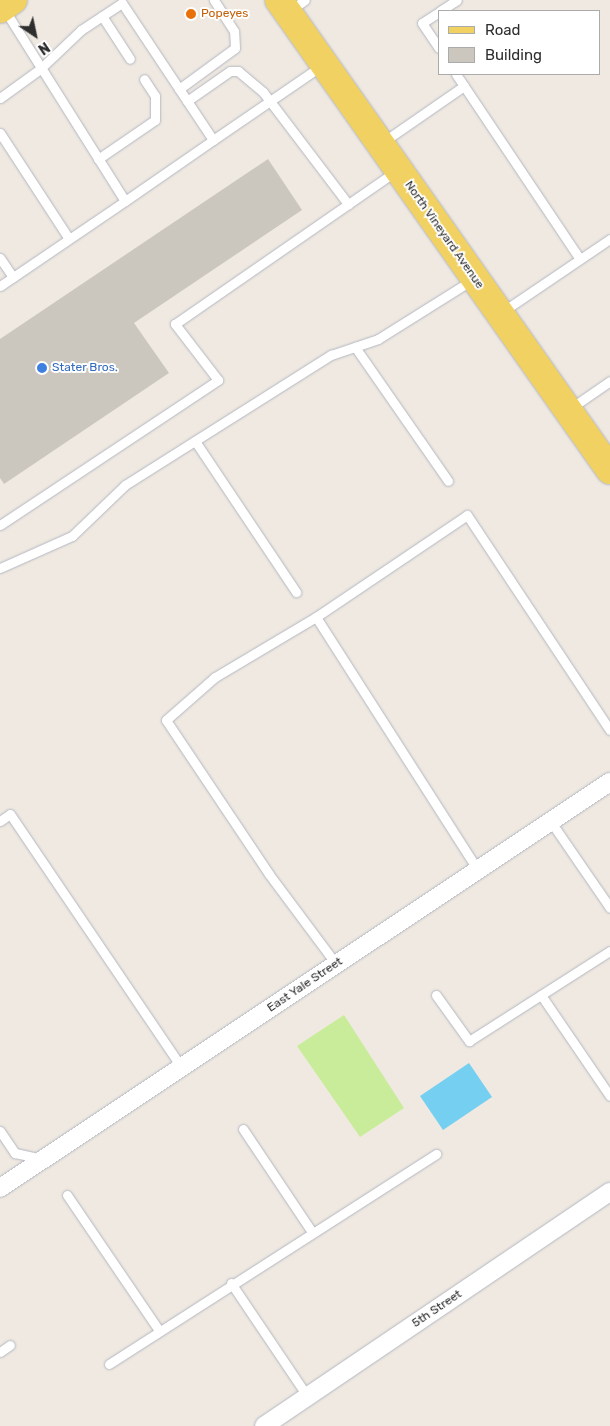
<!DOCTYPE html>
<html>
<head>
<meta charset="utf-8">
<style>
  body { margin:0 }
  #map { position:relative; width:610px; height:1426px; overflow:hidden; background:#efe9e1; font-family:Rubik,sans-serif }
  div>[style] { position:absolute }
  .pitch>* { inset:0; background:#c9ec9a }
  .water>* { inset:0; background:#75cff0 }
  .building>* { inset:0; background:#cbc7bf }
  .roads { filter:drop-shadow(0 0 1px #b4b7c1) drop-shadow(0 0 1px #b4b7c1) }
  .lane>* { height:9px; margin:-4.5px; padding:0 4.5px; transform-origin:4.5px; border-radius:4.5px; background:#fff }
  .street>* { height:18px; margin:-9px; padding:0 9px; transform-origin:9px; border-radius:9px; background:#fff }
  .primary>* { height:28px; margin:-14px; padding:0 14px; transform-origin:14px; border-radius:14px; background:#f2d163 }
  .dots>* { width:14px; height:14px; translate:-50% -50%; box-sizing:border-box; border:2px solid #fff; border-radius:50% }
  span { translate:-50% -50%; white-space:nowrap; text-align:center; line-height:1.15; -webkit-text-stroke:4px #fff; paint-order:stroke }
  .food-label { font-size:12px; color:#c56008 }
  .left { translate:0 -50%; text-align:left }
  .street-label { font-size:12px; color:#2e2e2e }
  .shop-label { font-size:12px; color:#366cbe }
  .legend { position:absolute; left:438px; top:10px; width:162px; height:65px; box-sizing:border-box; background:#fff; border:1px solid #ababab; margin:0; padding:6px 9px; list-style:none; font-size:15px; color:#2e2e2e }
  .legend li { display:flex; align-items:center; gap:10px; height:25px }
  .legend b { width:25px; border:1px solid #ababab }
  .north { position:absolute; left:10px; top:10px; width:50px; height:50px; -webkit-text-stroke:4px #fff; paint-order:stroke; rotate:146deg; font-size:14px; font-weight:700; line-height:20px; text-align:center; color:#2e2e2e }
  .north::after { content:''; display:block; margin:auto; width:18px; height:22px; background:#2e2e2e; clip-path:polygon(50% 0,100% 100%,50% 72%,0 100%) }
</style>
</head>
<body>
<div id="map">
  <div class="pitch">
    <i style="clip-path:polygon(344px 1015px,404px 1108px,360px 1137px,297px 1046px)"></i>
  </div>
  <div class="water">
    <i style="clip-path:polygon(469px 1063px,492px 1097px,443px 1130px,420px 1096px)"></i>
  </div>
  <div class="building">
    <i style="clip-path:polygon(268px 159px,302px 210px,134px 323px,169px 373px,4px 484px,0 478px,0 339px)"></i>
  </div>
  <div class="roads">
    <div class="lane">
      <i style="left:291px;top:10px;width:17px;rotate:-36deg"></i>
      <i style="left:440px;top:11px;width:20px;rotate:-33deg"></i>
      <i style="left:439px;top:12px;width:20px;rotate:147deg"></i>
      <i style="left:422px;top:23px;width:30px;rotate:56deg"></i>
      <i style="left:102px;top:16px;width:51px;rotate:56.9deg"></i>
      <i style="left:464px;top:86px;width:208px;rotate:56.2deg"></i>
      <i style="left:179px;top:89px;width:69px;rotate:-36.2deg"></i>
      <i style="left:235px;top:48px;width:17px;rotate:-93deg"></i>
      <i style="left:234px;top:31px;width:37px;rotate:-123deg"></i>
      <i style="left:0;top:98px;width:49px;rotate:-35.9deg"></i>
      <i style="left:40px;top:69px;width:57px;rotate:-43.6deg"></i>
      <i style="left:81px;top:30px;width:49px;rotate:-33.4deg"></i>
      <i style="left:122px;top:3px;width:164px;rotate:56.4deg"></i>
      <i style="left:213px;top:140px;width:131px;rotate:-34.4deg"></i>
      <i style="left:187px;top:101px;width:52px;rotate:-34.9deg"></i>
      <i style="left:230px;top:71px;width:8px"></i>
      <i style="left:238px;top:71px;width:33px;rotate:40deg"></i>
      <i style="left:263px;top:92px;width:141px;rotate:52.8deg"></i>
      <i style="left:0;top:133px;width:126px;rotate:56.9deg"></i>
      <i style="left:383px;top:142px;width:98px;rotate:-34.7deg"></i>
      <i style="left:464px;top:86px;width:14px;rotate:-124deg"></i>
      <i style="left:98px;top:159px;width:69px;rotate:-34.4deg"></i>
      <i style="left:155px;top:120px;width:24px;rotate:-90deg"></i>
      <i style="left:155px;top:96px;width:20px;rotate:-123deg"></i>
      <i style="left:125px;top:201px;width:107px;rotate:-34.7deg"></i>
      <i style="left:0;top:258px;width:23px;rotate:56deg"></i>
      <i style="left:0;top:286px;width:151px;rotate:-34.2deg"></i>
      <i style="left:125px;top:201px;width:227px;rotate:-122.2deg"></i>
      <i style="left:502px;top:312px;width:130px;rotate:-34.1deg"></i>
      <i style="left:355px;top:347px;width:163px;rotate:55.2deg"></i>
      <i style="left:571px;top:408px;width:47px;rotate:-34.7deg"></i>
      <i style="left:195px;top:441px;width:182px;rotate:56.2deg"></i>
      <i style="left:0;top:525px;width:262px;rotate:-33.6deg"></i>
      <i style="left:218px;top:380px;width:71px;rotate:-127.5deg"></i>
      <i style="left:175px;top:324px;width:269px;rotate:-34.7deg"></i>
      <i style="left:0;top:568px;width:79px;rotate:-24deg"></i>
      <i style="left:72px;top:536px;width:74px;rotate:-43.9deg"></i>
      <i style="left:125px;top:485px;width:244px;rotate:-32.3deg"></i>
      <i style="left:331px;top:355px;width:50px;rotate:-18.8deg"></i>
      <i style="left:378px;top:339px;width:111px;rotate:-32.1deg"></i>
      <i style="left:316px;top:617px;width:182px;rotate:-34deg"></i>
      <i style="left:467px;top:515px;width:258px;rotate:56.4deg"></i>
      <i style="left:0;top:821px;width:12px;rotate:-35deg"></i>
      <i style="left:10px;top:814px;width:305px;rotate:55.9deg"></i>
      <i style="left:551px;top:822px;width:104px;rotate:55.5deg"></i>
      <i style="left:336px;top:964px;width:112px;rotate:-126.7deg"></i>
      <i style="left:269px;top:874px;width:185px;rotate:-123.8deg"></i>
      <i style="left:166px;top:720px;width:65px;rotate:-41.3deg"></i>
      <i style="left:215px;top:677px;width:117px;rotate:-30.7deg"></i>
      <i style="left:316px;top:617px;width:300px;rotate:57.4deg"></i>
      <i style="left:436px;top:995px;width:57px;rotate:54.3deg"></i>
      <i style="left:469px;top:1041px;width:167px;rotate:-32.6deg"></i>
      <i style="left:541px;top:995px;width:122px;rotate:55.7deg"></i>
      <i style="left:243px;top:1129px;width:124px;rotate:56.2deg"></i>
      <i style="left:0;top:1131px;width:27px;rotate:56deg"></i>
      <i style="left:15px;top:1153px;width:29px;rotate:12deg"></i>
      <i style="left:67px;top:1195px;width:162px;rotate:55.8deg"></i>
      <i style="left:231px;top:1283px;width:138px;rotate:56deg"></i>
      <i style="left:0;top:1352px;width:12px;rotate:-35deg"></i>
      <i style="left:109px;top:1364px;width:389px;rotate:-32.7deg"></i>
    </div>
    <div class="street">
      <i style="left:0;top:1188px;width:733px;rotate:-33.65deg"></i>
      <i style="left:264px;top:1426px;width:418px;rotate:-34.1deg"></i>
    </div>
    <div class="primary">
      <i style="left:279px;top:0;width:575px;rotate:54.84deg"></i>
      <i style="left:0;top:9px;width:16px;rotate:-35deg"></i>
    </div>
  </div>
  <div class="dots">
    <i style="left:191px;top:14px;background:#e8710a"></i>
    <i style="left:42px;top:368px;background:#3f7fe0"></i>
  </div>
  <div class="food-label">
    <span class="left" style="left:201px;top:14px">Popeyes</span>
  </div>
  <div class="street-label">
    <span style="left:444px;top:235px;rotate:55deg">North Vineyard Avenue</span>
    <span style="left:305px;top:985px;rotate:-34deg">East Yale Street</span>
    <span style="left:437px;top:1309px;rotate:-34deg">5th Street</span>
  </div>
  <div class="shop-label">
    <span class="left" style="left:52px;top:368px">Stater Bros.</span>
  </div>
  <ul class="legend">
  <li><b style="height:6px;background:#f2d163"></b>Road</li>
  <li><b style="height:14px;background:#cbc7bf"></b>Building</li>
  </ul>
  <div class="north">N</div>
</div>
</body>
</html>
